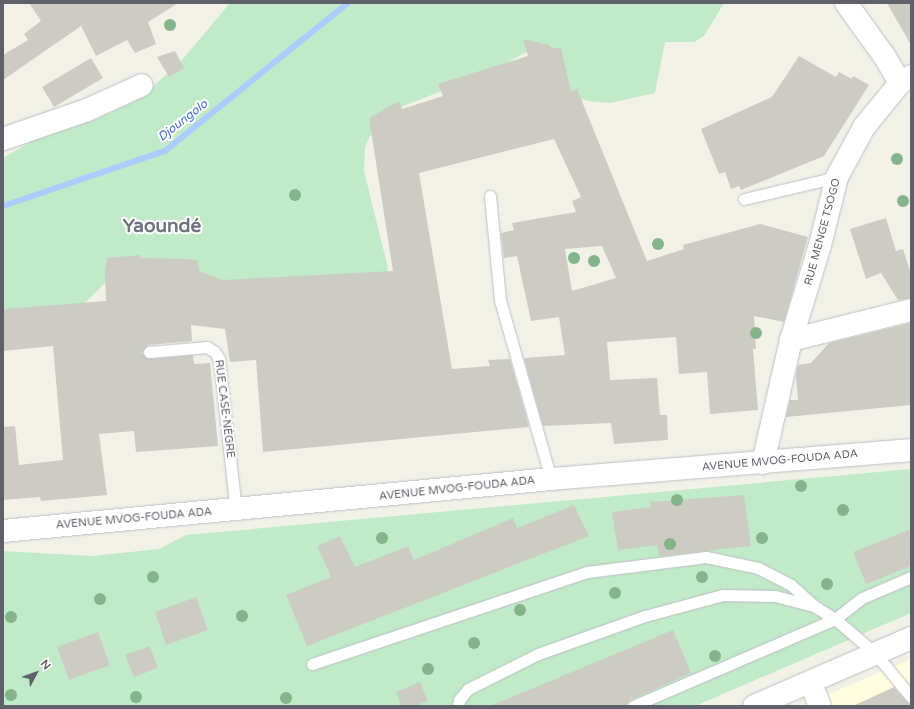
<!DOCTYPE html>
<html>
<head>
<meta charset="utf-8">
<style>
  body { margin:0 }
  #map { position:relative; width:914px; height:709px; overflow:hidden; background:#f2f1e7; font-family:"Varela Round",sans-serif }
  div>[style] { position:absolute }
  .commercial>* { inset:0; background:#fffddf }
  .green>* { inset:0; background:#c1ebc8 }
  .stream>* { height:6px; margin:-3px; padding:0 3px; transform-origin:3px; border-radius:3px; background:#acf }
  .building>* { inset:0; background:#cdccc4 }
  .roads { filter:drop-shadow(0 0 1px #bebfc6) drop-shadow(0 0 1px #bebfc6) }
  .lane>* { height:11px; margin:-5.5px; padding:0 5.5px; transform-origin:5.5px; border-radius:5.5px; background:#fff }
  .street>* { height:22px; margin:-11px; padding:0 11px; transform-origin:11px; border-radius:11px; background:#fff }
  .secondary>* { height:22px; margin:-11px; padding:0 11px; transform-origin:11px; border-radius:11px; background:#fff }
  .trees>* { width:12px; height:12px; margin:-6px; border-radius:50%; background:#84b48a }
  span { translate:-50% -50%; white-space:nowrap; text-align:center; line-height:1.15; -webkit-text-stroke:4px #fff; paint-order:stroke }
  .street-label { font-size:11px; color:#5e6169 }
  .water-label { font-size:12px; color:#3d6dd1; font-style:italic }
  .town-label { font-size:19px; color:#6f737b; font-weight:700 }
  .frame { position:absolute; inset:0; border:4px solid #5e6169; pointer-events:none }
  .north { position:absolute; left:16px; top:653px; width:40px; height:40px; -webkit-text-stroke:3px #fff; paint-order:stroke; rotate:49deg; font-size:11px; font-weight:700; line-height:16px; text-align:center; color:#5e6169 }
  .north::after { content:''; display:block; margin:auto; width:14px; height:18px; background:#5e6169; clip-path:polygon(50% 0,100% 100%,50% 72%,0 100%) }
</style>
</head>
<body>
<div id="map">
  <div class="commercial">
    <i style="clip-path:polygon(911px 659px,911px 706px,801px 706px)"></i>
  </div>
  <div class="green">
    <i style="clip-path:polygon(230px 3px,724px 3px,704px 36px,694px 42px,665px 42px,655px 93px,610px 103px,588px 101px,574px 96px,538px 46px,484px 75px,403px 106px,370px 136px,365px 147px,364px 171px,388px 268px,385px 275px,367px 282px,109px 279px,81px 307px,3px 317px,3px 158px,39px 137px,92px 121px,139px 99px,182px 60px)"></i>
    <i style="clip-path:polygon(911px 469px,911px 613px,695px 706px,4px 706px,3px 703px,3px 551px,92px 556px,159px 549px,186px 535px)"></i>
  </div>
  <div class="stream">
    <i style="left:3px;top:206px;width:171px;rotate:-18.8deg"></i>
    <i style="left:165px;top:151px;width:235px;rotate:-39deg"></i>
  </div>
  <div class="building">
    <i style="clip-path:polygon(29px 3px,178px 3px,148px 22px,156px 44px,135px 53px,127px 40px,96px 56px,81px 26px,3px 80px,3px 55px,28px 40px,24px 34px,41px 21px)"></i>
    <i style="clip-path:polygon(887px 3px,911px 3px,911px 45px)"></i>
    <i style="clip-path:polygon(evenodd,523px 39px,549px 45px,552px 48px,561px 48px,571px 91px,577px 89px,647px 261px,684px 249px,683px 245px,760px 224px,808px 237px,784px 322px,754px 316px,756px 349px,753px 349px,758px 410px,710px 414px,707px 372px,679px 374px,676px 337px,607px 342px,610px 380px,657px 378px,660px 415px,667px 415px,668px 440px,614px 444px,611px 423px,543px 426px,524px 358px,565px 355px,559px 317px,531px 321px,517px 256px,504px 258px,501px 233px,514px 230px,512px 223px,576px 212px,572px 201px,581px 197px,554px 139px,419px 173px,452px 369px,490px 366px,488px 360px,510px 359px,529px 427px,263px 452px,256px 360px,230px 362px,225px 329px,191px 325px,192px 341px,148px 345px,142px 353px,149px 359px,193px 355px,194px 364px,210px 363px,218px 446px,136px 452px,134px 431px,99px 434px,107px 495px,41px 501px,40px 497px,3px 500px,3px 427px,15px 426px,19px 465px,63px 460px,53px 346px,3px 351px,3px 309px,106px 301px,105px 271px,107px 258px,140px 255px,140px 258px,190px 259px,198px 261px,199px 271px,222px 280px,393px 271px,369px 118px,399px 101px,402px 109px,443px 96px,438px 84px,528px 56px,523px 39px,602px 246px,616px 278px,572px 291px,565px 249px,602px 246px)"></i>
    <i style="clip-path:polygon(175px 51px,184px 68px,169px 77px,157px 57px)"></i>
    <i style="clip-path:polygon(799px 56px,836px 77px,839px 72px,852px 79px,853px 76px,869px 85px,824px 156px,741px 190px,739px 186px,731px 189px,725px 172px,719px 174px,701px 129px,772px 97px)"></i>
    <i style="clip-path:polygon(91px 58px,103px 78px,54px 107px,42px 87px)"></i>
    <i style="clip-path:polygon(886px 218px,896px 251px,903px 249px,911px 274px,911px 298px,898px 300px,881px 273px,866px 279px,850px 229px)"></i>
    <i style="clip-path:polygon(911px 323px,911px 405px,786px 417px,790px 400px,798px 400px,796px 376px,798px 365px,811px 363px,829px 343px)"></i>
    <i style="clip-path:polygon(744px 495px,751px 546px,659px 556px,657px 545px,618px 550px,612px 512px,651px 507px,650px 502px)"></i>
    <i style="clip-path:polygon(574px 505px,589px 536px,307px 646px,286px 595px,331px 577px,317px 546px,340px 536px,355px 567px,408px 546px,414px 560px,513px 518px,517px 528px)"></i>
    <i style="clip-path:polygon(911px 529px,911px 566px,866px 584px,853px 552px)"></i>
    <i style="clip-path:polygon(196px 597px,208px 630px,166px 645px,155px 612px)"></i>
    <i style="clip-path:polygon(673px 630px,691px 673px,630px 700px,625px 706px,490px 706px)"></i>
    <i style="clip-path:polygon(98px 632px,110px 665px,69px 680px,57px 647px)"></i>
    <i style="clip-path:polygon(150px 646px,158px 668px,134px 677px,125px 655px)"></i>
    <i style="clip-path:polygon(420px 682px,428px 701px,415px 706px,401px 706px,396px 692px)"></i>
    <i style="clip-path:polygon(894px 687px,911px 706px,853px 706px)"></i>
  </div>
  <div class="roads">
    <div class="lane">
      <i style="left:490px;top:196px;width:104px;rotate:84.5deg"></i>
      <i style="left:500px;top:300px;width:186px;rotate:74.1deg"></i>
      <i style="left:744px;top:199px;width:96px;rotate:-13.3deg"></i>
      <i style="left:149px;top:352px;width:58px;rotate:-4.9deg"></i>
      <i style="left:207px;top:347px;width:9px;rotate:32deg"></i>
      <i style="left:215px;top:352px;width:8px;rotate:60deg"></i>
      <i style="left:219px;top:359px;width:153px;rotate:83.6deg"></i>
      <i style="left:312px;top:664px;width:290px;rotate:-18.5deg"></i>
      <i style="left:587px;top:572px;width:120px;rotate:-7.2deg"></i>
      <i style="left:706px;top:557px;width:53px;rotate:11.9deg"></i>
      <i style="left:758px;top:568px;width:37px;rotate:27deg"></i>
      <i style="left:791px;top:585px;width:31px;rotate:42deg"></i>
      <i style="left:458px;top:706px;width:6px;rotate:-81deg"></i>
      <i style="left:459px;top:700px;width:14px;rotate:-51deg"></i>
      <i style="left:468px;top:689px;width:78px;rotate:-26.6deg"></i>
      <i style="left:538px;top:654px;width:114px;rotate:-19.6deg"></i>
      <i style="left:645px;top:616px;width:81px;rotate:-15.1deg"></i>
      <i style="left:723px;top:595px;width:52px;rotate:1.1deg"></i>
      <i style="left:775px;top:596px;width:40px;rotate:14.4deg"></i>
      <i style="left:814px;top:606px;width:25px;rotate:32deg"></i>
      <i style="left:835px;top:619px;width:52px;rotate:40.4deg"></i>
      <i style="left:875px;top:653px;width:57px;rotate:50.7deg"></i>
      <i style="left:633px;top:706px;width:220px;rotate:-23.3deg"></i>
      <i style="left:835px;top:619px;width:34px;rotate:-38deg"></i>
      <i style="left:862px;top:598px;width:53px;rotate:-23.2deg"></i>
    </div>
    <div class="street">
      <i style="left:846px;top:3px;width:67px;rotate:54.2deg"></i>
      <i style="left:885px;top:57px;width:30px;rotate:60deg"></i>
      <i style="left:3px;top:139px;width:89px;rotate:-19deg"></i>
      <i style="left:87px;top:110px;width:60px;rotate:-24.4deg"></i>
      <i style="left:791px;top:340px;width:99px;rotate:-73deg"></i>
      <i style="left:820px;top:245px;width:70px;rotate:-76deg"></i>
      <i style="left:837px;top:177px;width:57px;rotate:-61.6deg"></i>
      <i style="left:864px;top:127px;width:57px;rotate:-50.7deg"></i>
      <i style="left:900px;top:83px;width:13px;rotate:-32deg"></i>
      <i style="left:763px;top:463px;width:126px;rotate:-77.2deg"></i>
      <i style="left:791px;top:340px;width:124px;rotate:-14deg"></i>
      <i style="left:811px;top:683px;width:25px;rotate:69deg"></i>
    </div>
    <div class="secondary">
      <i style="left:3px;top:531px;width:550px;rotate:-5.42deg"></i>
      <i style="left:551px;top:479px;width:361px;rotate:-4.6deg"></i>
      <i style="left:754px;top:706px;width:171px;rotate:-23.4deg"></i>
    </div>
  </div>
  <div class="trees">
    <i style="left:170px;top:25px"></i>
    <i style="left:897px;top:159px"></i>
    <i style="left:295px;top:195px"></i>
    <i style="left:903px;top:201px"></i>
    <i style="left:658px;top:244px"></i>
    <i style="left:574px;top:258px"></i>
    <i style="left:594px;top:261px"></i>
    <i style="left:756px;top:333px"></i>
    <i style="left:801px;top:486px"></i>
    <i style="left:677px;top:500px"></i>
    <i style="left:843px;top:510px"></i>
    <i style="left:382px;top:538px"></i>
    <i style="left:762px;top:538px"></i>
    <i style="left:670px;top:544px"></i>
    <i style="left:153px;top:577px"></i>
    <i style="left:702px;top:577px"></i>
    <i style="left:827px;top:584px"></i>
    <i style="left:615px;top:593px"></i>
    <i style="left:100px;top:599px"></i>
    <i style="left:520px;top:610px"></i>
    <i style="left:242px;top:616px"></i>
    <i style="left:11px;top:617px"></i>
    <i style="left:474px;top:643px"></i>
    <i style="left:715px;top:656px"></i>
    <i style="left:428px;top:669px"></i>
    <i style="left:11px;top:695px"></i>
    <i style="left:136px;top:697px"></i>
    <i style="left:286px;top:698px"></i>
  </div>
  <div class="street-label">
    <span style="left:823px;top:232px;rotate:-75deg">RUE MENGE TSOGO</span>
    <span style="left:224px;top:409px;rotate:83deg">RUE CASE-NÈGRE</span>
    <span style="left:780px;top:461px;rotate:-5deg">AVENUE MVOG-FOUDA ADA</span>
    <span style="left:457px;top:489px;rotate:-6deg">AVENUE MVOG-FOUDA ADA</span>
    <span style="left:134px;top:519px;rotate:-5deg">AVENUE MVOG-FOUDA ADA</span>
  </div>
  <div class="water-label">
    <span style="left:183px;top:121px;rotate:-38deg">Djoungolo</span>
  </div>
  <div class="town-label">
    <span style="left:162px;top:227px">Yaoundé</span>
  </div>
  <div class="frame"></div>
  <div class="north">N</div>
</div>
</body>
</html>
